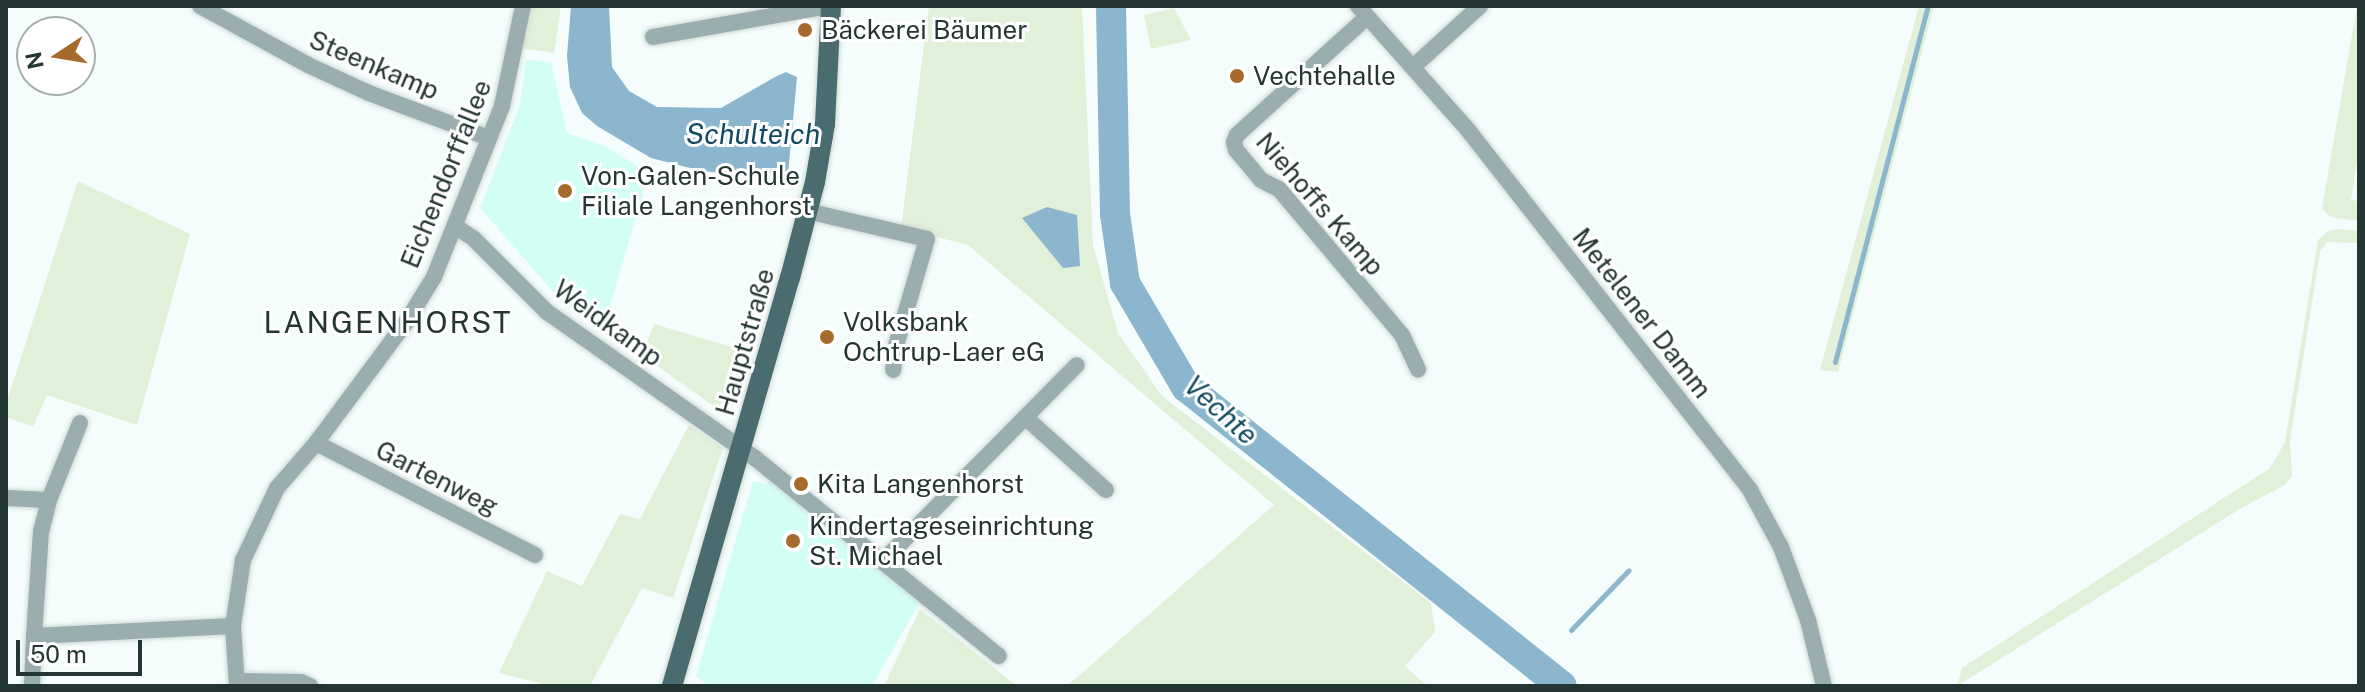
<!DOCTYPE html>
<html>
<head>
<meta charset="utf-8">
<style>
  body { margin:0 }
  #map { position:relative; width:2365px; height:692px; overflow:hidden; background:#f4fdfb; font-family:"Public Sans",sans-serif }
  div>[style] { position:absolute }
  .built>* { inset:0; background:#d3fef6 }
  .green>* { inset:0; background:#e1f0d8 }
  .water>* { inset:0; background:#8bb6cd }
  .stream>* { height:5px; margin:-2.5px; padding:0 2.5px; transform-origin:2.5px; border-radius:2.5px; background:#8bb6cd }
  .river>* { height:30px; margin:-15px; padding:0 15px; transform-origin:15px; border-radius:15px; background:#8bb6cd }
  .roads { filter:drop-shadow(0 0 2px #cfd9d7) drop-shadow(0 0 2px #cfd9d7) }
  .minor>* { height:16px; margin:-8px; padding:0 8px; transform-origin:8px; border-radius:8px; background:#9aadaf }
  .major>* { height:20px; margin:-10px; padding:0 10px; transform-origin:10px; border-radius:10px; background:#4a6c70 }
  .dots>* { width:22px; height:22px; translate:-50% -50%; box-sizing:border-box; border:4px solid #fff; border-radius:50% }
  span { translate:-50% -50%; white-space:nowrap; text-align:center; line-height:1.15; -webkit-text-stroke:6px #fff; paint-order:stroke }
  .poi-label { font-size:26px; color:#243633 }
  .left { translate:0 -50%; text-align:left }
  .street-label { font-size:26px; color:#243633 }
  .water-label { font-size:28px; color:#114b62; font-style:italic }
  .quarter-label { font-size:30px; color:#243633; letter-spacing:2px }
  .frame { position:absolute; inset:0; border:8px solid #243633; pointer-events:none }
  .north { position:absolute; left:16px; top:16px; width:80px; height:80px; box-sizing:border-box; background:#fff; border:2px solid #a7afad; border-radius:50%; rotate:258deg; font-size:22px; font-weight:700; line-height:32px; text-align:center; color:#243633 }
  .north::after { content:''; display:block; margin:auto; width:28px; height:36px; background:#a66a2d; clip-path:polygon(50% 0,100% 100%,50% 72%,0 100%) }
  .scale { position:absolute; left:16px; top:640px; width:126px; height:36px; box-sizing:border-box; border:4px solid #243633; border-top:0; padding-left:10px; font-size:24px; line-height:28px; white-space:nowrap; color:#243633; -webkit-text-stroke:6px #fff; paint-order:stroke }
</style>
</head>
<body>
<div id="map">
  <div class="built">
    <i style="clip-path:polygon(526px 60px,551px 62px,567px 133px,605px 146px,649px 173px,603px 329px,562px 302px,480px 208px,520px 105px)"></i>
    <i style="clip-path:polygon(771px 479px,922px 598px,872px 686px,709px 686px,696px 676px,753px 481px,767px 484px)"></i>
  </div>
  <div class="green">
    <i style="clip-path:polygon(528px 6px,561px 6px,554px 53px,521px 48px)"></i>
    <i style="clip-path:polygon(929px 6px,1082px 6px,1093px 245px,1118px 333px,1162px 396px,1431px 603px,1435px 632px,1405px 666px,1427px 686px,1067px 686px,1274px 505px,968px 245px,901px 228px)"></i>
    <i style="clip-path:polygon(1919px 6px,1934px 6px,1838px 372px,1820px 370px)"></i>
    <i style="clip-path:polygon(2357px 6px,2359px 149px,2351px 200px,2359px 201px,2359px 221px,2330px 217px,2322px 208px)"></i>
    <i style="clip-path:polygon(1174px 8px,1191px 40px,1151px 49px,1144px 15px)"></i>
    <i style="clip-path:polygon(78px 181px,190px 234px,137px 425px,47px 395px,33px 427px,6px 417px,6px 404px)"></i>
    <i style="clip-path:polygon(2341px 229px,2359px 231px,2359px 243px,2327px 242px,2320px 252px,2290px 441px,2292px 476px,2285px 485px,2243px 507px,1957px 686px,1962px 668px,2270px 468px,2285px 442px,2318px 240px,2328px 231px)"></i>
    <i style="clip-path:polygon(654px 324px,739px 349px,719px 410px,642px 355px)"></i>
    <i style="clip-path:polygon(689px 425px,723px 448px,673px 598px,642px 588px,590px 686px,552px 686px,499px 673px,547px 571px,582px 586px,620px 514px,640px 519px)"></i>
    <i style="clip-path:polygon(920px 609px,1017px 686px,884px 686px)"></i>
  </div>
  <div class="water">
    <i style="clip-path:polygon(571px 6px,609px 6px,612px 67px,629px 91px,657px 107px,721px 108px,775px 77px,786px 72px,797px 77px,788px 174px,710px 172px,686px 167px,651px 158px,597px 126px,582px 113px,570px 87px,567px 56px)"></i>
    <i style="clip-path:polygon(1047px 207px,1077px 215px,1080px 266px,1063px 268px,1022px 218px)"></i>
  </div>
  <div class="stream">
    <i style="left:1835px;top:362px;width:368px;rotate:-75.4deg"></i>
    <i style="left:1571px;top:630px;width:83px;rotate:-46deg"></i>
  </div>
  <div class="river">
    <i style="left:1111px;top:6px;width:208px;rotate:88.9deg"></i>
    <i style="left:1115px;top:214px;width:70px;rotate:81.8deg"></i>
    <i style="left:1125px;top:283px;width:121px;rotate:59.6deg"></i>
    <i style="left:1186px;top:387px;width:480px;rotate:38.5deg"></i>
  </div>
  <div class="roads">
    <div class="minor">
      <i style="left:200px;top:6px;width:123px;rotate:28.6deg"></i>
      <i style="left:308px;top:65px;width:67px;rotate:24.7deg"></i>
      <i style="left:369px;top:93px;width:128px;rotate:20.6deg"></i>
      <i style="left:1358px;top:6px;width:166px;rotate:48.4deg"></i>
      <i style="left:1468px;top:130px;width:457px;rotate:51.9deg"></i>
      <i style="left:1750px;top:490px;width:65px;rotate:61.5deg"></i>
      <i style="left:1781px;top:547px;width:78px;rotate:69.7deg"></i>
      <i style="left:1808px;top:620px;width:68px;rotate:76.4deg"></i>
      <i style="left:1367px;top:17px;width:176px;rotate:137.8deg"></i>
      <i style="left:1237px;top:135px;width:8px;rotate:113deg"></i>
      <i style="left:1234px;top:142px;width:8px;rotate:76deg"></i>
      <i style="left:1236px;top:150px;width:39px;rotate:50deg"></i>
      <i style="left:1261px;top:180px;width:20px;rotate:27deg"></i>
      <i style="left:1279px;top:189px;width:191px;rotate:49.9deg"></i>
      <i style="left:1402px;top:335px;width:38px;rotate:65deg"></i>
      <i style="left:653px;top:37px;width:178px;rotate:-10deg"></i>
      <i style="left:1413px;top:67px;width:91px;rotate:-42.3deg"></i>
      <i style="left:807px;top:211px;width:123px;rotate:13.1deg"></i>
      <i style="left:927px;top:239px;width:115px;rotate:106.2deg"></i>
      <i style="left:895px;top:349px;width:21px;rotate:95deg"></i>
      <i style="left:455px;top:226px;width:22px;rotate:34deg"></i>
      <i style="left:473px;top:238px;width:105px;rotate:45deg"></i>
      <i style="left:547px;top:312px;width:254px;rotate:35.1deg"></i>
      <i style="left:755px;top:458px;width:314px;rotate:39.1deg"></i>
      <i style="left:1025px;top:417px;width:109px;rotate:42deg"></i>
      <i style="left:80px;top:423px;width:83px;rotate:111.9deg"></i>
      <i style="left:49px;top:500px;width:32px;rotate:104deg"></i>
      <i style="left:41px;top:531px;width:105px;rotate:93.8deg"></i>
      <i style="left:34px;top:636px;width:199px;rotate:-2.9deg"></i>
      <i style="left:316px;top:443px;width:246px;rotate:27.1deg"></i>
      <i style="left:6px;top:498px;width:43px;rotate:2.7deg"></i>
      <i style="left:884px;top:560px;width:274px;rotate:-45.3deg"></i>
      <i style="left:237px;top:681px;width:64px;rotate:0.9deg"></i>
      <i style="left:301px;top:682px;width:10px;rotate:24deg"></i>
      <i style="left:32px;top:686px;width:50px;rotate:-87.7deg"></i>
      <i style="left:237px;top:686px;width:60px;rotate:-93.8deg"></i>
      <i style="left:233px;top:626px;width:67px;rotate:-81.4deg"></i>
      <i style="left:243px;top:560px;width:80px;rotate:-64.7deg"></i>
      <i style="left:277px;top:488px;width:60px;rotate:-49.1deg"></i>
      <i style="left:316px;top:443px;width:152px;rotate:-53.3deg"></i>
      <i style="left:407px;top:321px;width:52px;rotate:-58.5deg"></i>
      <i style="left:434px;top:277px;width:184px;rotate:-68.3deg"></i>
      <i style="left:502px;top:106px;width:102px;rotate:-78.1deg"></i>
    </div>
    <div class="major">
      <i style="left:672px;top:686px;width:425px;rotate:-73.9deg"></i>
      <i style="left:790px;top:278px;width:99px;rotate:-75.4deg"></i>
      <i style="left:815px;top:182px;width:59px;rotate:-80.2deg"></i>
      <i style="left:825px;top:124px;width:118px;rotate:-87.1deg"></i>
    </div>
  </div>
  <div class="dots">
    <i style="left:805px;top:30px;background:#a66a2d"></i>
    <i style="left:1237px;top:76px;background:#a66a2d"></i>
    <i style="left:565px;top:191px;background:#a66a2d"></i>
    <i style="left:827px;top:337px;background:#a66a2d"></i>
    <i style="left:801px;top:484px;background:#a66a2d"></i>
    <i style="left:793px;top:541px;background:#a66a2d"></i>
  </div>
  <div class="poi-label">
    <span class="left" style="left:821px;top:30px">Bäckerei Bäumer</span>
    <span class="left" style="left:1253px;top:76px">Vechtehalle</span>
    <span class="left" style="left:581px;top:191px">Von-Galen-Schule<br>Filiale Langenhorst</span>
    <span class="left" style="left:843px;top:337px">Volksbank<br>Ochtrup-Laer eG</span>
    <span class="left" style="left:817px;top:484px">Kita Langenhorst</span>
    <span class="left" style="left:809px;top:541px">Kindertageseinrichtung<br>St. Michael</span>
  </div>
  <div class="street-label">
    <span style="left:374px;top:65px;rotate:23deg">Steenkamp</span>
    <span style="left:446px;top:174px;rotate:-68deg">Eichendorffallee</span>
    <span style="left:1320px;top:204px;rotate:49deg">Niehoffs Kamp</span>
    <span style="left:1642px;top:313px;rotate:52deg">Metelener Damm</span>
    <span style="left:608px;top:323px;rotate:36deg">Weidkamp</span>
    <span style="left:745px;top:342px;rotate:-74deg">Hauptstraße</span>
    <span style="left:437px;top:478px;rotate:27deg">Gartenweg</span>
  </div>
  <div class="water-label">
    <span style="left:753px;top:134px">Schulteich</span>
    <span style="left:1221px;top:410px;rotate:42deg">Vechte</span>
  </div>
  <div class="quarter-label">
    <span style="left:388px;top:322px">LANGENHORST</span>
  </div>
  <div class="frame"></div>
  <div class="north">N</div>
  <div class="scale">50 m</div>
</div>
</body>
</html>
